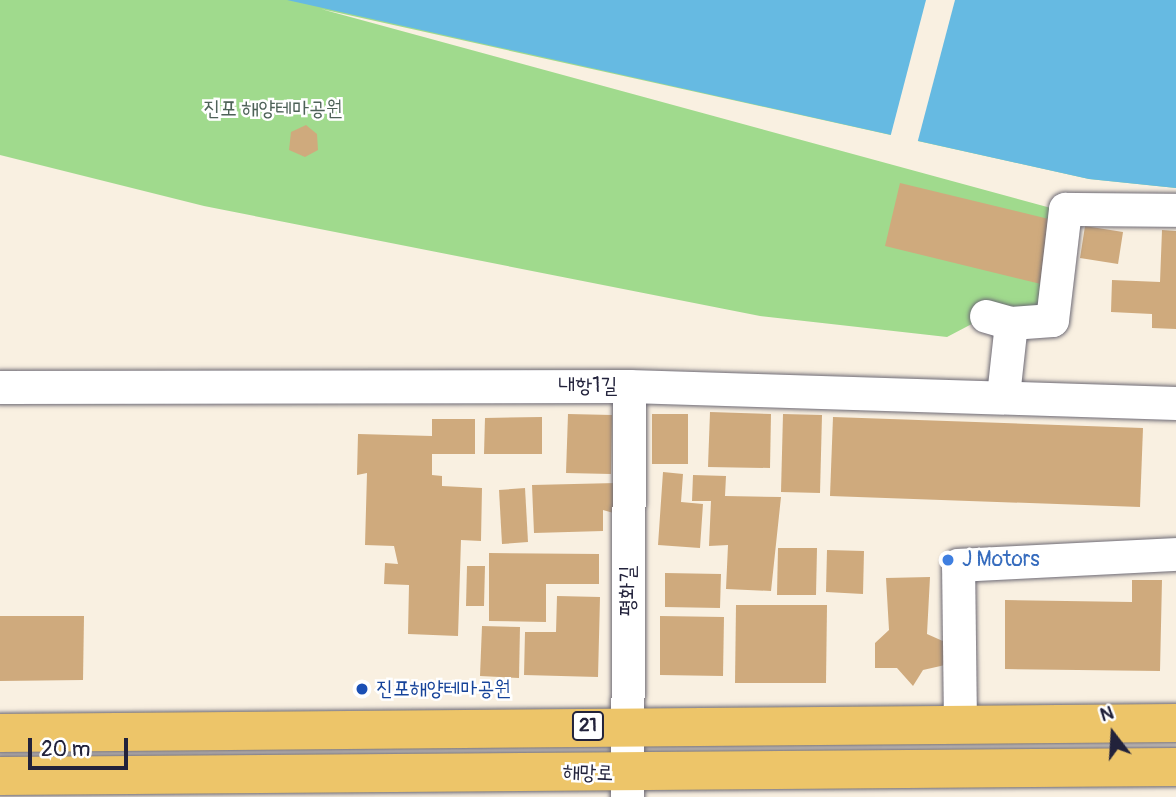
<!DOCTYPE html>
<html>
<head>
<meta charset="utf-8">
<style>
  body { margin:0 }
  #map { position:relative; width:1176px; height:797px; overflow:hidden; background:#f9f0e1; font-family:Pangolin,"Poor Story",sans-serif }
  div>[style] { position:absolute }
  .green>* { inset:0; background:#a0da8d }
  .water>* { inset:0; background:#66bae2 }
  .pier>* { inset:0; background:#f9f0e1 }
  .building>* { inset:0; background:#cfaa7d }
  .roads { filter:drop-shadow(0 0 2px #6d6a75) drop-shadow(0 0 2px #6d6a75) }
  .minor>* { height:33px; margin:-16.5px; padding:0 16.5px; transform-origin:16.5px; border-radius:16.5px; background:#fff }
  .major>* { height:38px; margin:-19px; padding:0 19px; transform-origin:19px; border-radius:19px; background:#edc569 }
  .dots>* { width:19px; height:19px; translate:-50% -50%; box-sizing:border-box; border:4px solid #fff; border-radius:50% }
  span { translate:-50% -50%; white-space:nowrap; text-align:center; line-height:1.15; -webkit-text-stroke:5px #fff; paint-order:stroke }
  .shield-label span { padding:2px 5px; background:#fff; border:2px solid; border-radius:5px; -webkit-text-stroke-width:0 }
  .shield-label { font-size:19px; color:#22223b; font-weight:700 }
  .park-label { font-size:21px; color:#4e6258 }
  .street-label { font-size:21px; color:#22223b }
  .shop-label { font-size:21px; color:#366cbe }
  .left { translate:0 -50%; text-align:left }
  .transit-label { font-size:21px; color:#164399 }
  .north { position:absolute; left:1078px; top:699px; width:70px; height:70px; -webkit-text-stroke:5px #fff; paint-order:stroke; rotate:343deg; font-size:19px; font-weight:700; line-height:28px; text-align:center; color:#22223b }
  .north::after { content:''; display:block; margin:auto; width:24px; height:32px; background:#22223b; clip-path:polygon(50% 0,100% 100%,50% 72%,0 100%) }
  .scale { position:absolute; left:28px; top:738px; width:100px; height:32px; box-sizing:border-box; border:4px solid #22223b; border-top:0; padding-left:9px; font-size:21px; line-height:24px; white-space:nowrap; color:#22223b; -webkit-text-stroke:5px #fff; paint-order:stroke }
</style>
</head>
<body>
<div id="map">
  <div class="green">
    <i style="clip-path:polygon(0 0,1176px 0,1176px 188px,1089px 179px,321px 9px,1073px 214px,1052px 305px,987px 316px,947px 337px,760px 316px,204px 206px,0 155px)"></i>
  </div>
  <div class="water">
    <i style="clip-path:polygon(287px 0,1176px 0,1176px 188px,1089px 179px)"></i>
  </div>
  <div class="pier">
    <i style="clip-path:polygon(926px 0,955px 0,917px 144px,890px 138px)"></i>
  </div>
  <div class="building">
    <i style="clip-path:polygon(306px 125px,317px 134px,318px 150px,305px 157px,289px 150px,291px 132px)"></i>
    <i style="clip-path:polygon(900px 183px,1061px 222px,1045px 285px,885px 246px)"></i>
    <i style="clip-path:polygon(1085px 226px,1123px 232px,1118px 264px,1080px 258px)"></i>
    <i style="clip-path:polygon(1162px 230px,1176px 231px,1176px 329px,1152px 328px,1152px 314px,1111px 312px,1112px 280px,1160px 282px)"></i>
    <i style="clip-path:polygon(710px 412px,771px 414px,770px 468px,708px 467px)"></i>
    <i style="clip-path:polygon(568px 414px,612px 415px,611px 474px,566px 473px)"></i>
    <i style="clip-path:polygon(652px 414px,688px 414px,688px 464px,652px 464px)"></i>
    <i style="clip-path:polygon(783px 414px,822px 415px,820px 493px,781px 492px)"></i>
    <i style="clip-path:polygon(542px 417px,542px 454px,484px 454px,485px 418px)"></i>
    <i style="clip-path:polygon(833px 417px,1143px 428px,1140px 507px,830px 496px)"></i>
    <i style="clip-path:polygon(432px 419px,475px 419px,475px 454px,432px 454px,432px 475px,442px 476px,442px 486px,482px 488px,481px 541px,461px 540px,458px 636px,408px 634px,409px 585px,384px 584px,385px 563px,398px 564px,394px 546px,365px 545px,367px 473px,357px 475px,358px 434px,432px 436px)"></i>
    <i style="clip-path:polygon(663px 472px,683px 474px,681px 502px,703px 504px,700px 548px,658px 545px)"></i>
    <i style="clip-path:polygon(693px 475px,726px 476px,725px 496px,781px 497px,771px 591px,726px 589px,728px 545px,709px 546px,711px 501px,692px 501px)"></i>
    <i style="clip-path:polygon(616px 483px,617px 514px,603px 510px,603px 531px,534px 533px,532px 485px)"></i>
    <i style="clip-path:polygon(525px 488px,528px 542px,502px 544px,499px 490px)"></i>
    <i style="clip-path:polygon(778px 548px,817px 548px,816px 595px,777px 595px)"></i>
    <i style="clip-path:polygon(827px 550px,864px 551px,863px 594px,826px 592px)"></i>
    <i style="clip-path:polygon(489px 553px,599px 554px,599px 584px,546px 584px,546px 622px,489px 621px)"></i>
    <i style="clip-path:polygon(467px 566px,485px 566px,484px 606px,466px 606px)"></i>
    <i style="clip-path:polygon(665px 573px,721px 574px,720px 608px,665px 607px)"></i>
    <i style="clip-path:polygon(930px 577px,927px 634px,945px 642px,945px 665px,923px 670px,913px 686px,897px 668px,875px 668px,875px 643px,889px 630px,886px 578px)"></i>
    <i style="clip-path:polygon(1132px 580px,1162px 580px,1160px 671px,1005px 669px,1005px 600px,1132px 602px)"></i>
    <i style="clip-path:polygon(557px 596px,600px 597px,598px 677px,524px 675px,525px 632px,556px 632px)"></i>
    <i style="clip-path:polygon(736px 605px,827px 605px,826px 683px,735px 683px)"></i>
    <i style="clip-path:polygon(0 616px,84px 616px,83px 680px,0 681px)"></i>
    <i style="clip-path:polygon(660px 616px,724px 617px,723px 676px,660px 675px)"></i>
    <i style="clip-path:polygon(482px 626px,520px 627px,519px 678px,480px 676px)"></i>
  </div>
  <div class="roads">
    <div class="minor">
      <i style="left:986px;top:316px;width:26px;rotate:16deg"></i>
      <i style="left:1011px;top:323px;width:73px;rotate:96.3deg"></i>
      <i style="left:1011px;top:323px;width:41px;rotate:-4.2deg"></i>
      <i style="left:1052px;top:320px;width:112px;rotate:-83.3deg"></i>
      <i style="left:1065px;top:209px;width:111px;rotate:0.5deg"></i>
      <i style="left:0;top:387px;width:629px;rotate:-0.09deg"></i>
      <i style="left:629px;top:386px;width:547px;rotate:1.78deg"></i>
      <i style="left:960px;top:724px;width:159px;rotate:-90.7deg"></i>
      <i style="left:958px;top:565px;width:218px;rotate:-2.9deg"></i>
      <i style="left:627px;top:797px;width:411px;rotate:-89.7deg"></i>
    </div>
    <div class="major">
      <i style="left:0;top:733px;width:1176px;rotate:-0.49deg"></i>
      <i style="left:0;top:776px;width:1176px;rotate:-0.44deg"></i>
    </div>
  </div>
  <div class="dots">
    <i style="left:948px;top:560px;background:#3f7fe0"></i>
    <i style="left:362px;top:689px;background:#1a4fb4"></i>
  </div>
  <div class="shield-label">
    <span style="left:588px;top:726px">21</span>
  </div>
  <div class="park-label">
    <span style="left:273px;top:109px">진포 해양테마공원</span>
  </div>
  <div class="street-label">
    <span style="left:588px;top:386px">내항1길</span>
    <span style="left:628px;top:591px;rotate:-90deg">평화길</span>
    <span style="left:588px;top:773px;rotate:2deg">해망로</span>
  </div>
  <div class="shop-label">
    <span class="left" style="left:962px;top:560px">J Motors</span>
  </div>
  <div class="transit-label">
    <span class="left" style="left:376px;top:689px">진포해양테마공원</span>
  </div>
  <div class="north">N</div>
  <div class="scale">20 m</div>
</div>
</body>
</html>
